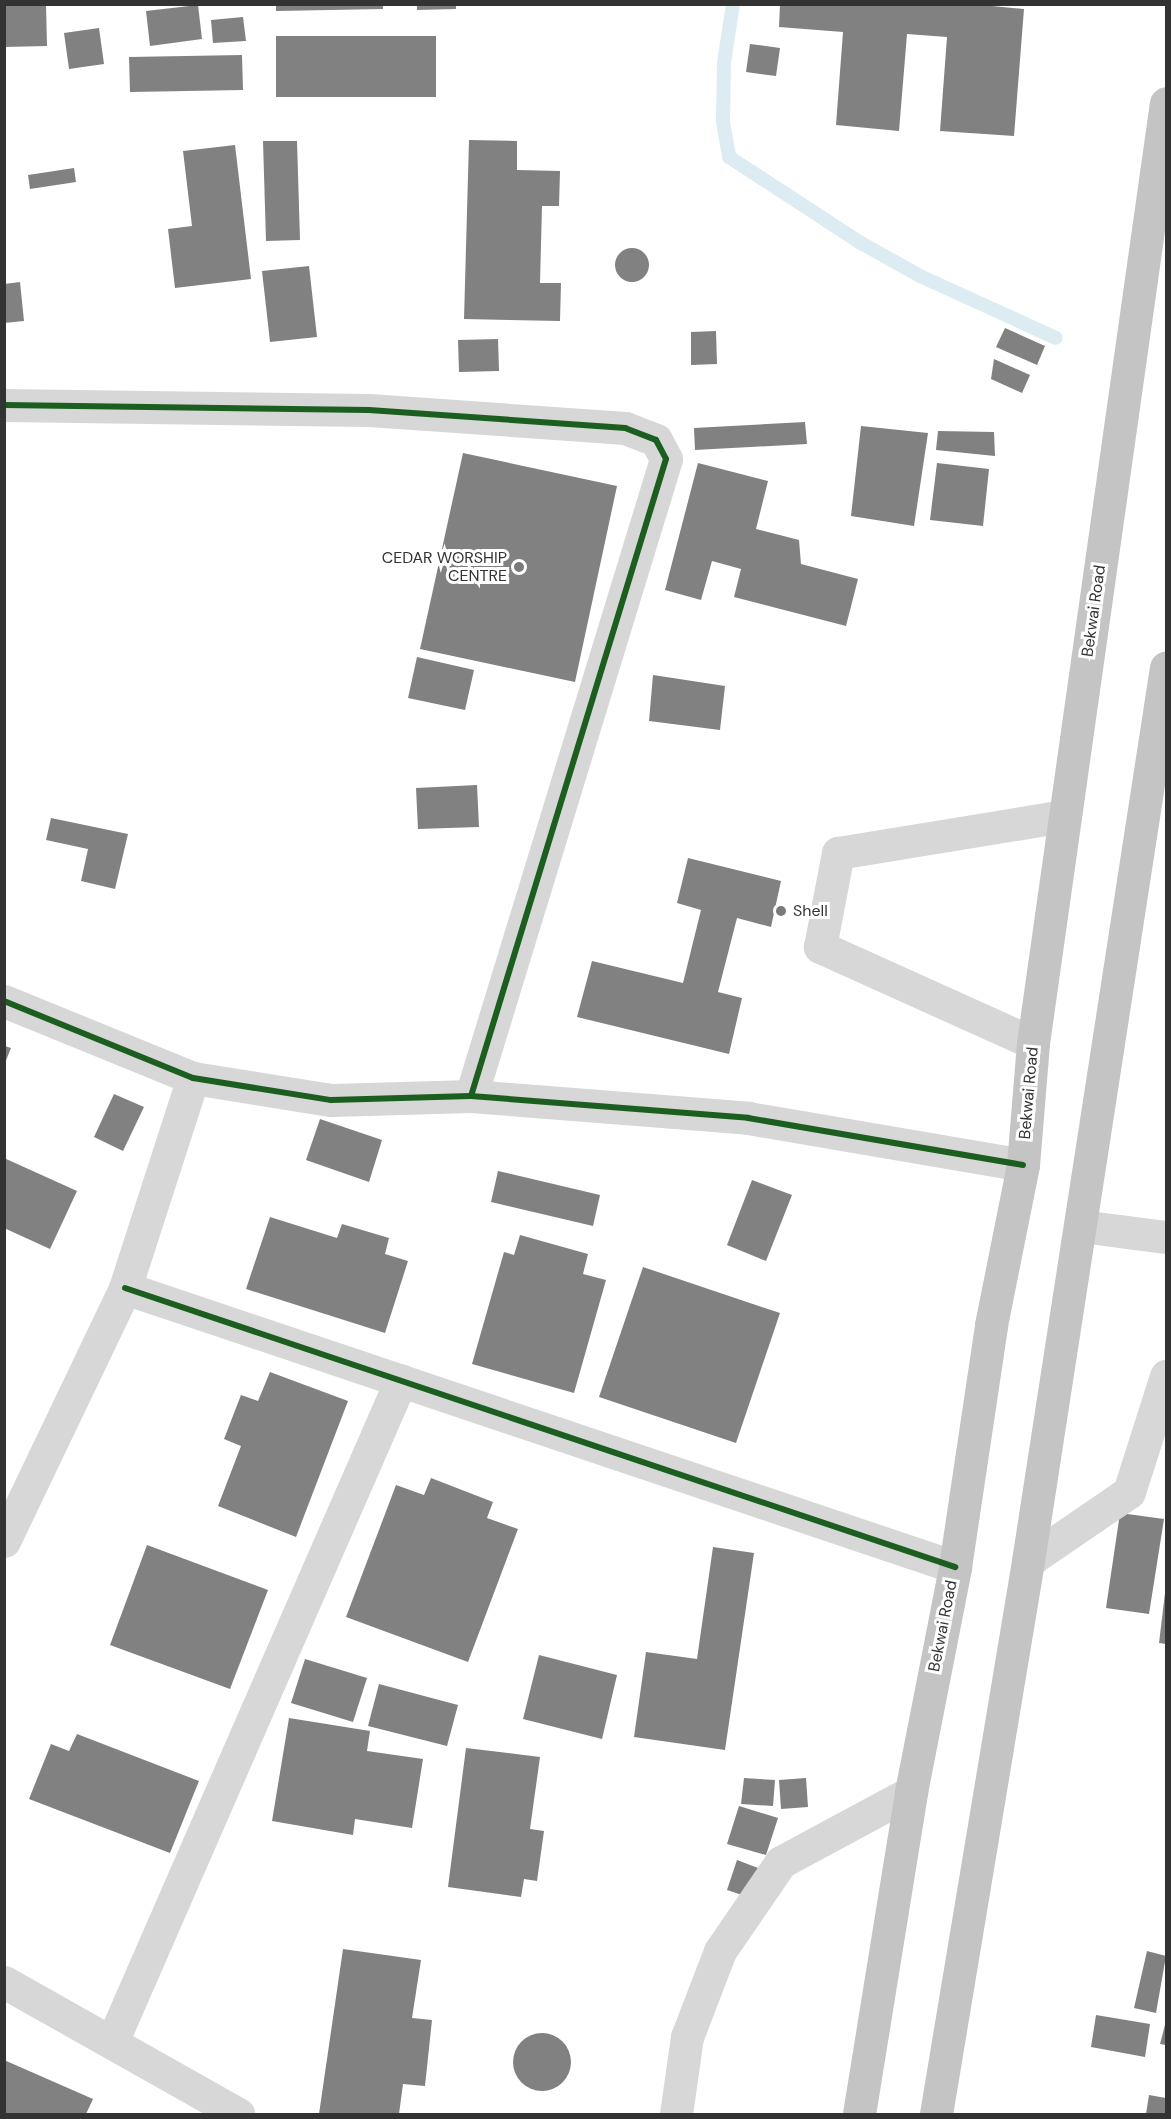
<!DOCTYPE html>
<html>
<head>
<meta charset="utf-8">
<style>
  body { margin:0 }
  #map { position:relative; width:1171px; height:2119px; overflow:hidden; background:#fff; font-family:"DM Sans",sans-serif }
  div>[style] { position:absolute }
  .stream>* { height:14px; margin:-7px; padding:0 7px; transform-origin:7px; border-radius:7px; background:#ddebf3 }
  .building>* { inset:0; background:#818181 }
  .round { border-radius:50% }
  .minor>* { height:33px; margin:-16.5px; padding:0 16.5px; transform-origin:16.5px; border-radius:16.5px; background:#d7d7d7 }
  .highway>* { height:33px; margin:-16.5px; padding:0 16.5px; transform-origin:16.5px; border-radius:16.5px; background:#c4c4c4 }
  .cycleway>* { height:6px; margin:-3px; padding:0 3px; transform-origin:3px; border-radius:3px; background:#1b5e20 }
  .dots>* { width:16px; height:16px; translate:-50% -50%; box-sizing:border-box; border:3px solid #fff; border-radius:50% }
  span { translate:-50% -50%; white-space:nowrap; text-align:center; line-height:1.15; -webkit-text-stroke:6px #fff; paint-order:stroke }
  .poi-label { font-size:16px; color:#333 }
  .right { translate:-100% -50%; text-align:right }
  .left { translate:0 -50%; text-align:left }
  .street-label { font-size:16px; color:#333 }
  .frame { position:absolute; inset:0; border:6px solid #333; pointer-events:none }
</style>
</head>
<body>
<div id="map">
  <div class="stream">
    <i style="left:733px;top:4px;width:60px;rotate:98.7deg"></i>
    <i style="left:724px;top:63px;width:59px;rotate:91deg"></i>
    <i style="left:723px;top:122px;width:36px;rotate:80deg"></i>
    <i style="left:729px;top:157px;width:158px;rotate:33.1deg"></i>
    <i style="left:861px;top:243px;width:68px;rotate:29.2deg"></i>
    <i style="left:920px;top:276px;width:149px;rotate:24.5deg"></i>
  </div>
  <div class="building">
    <i style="clip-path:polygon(4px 4px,46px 4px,47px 46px,4px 47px)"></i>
    <i style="clip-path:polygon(276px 4px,383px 4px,383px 9px,276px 11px)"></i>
    <i style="clip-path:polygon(780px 4px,971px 4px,1024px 9px,1014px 136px,940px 131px,947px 37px,907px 34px,899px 131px,836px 125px,843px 32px,779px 27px)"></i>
    <i style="clip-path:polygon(198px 5px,202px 39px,150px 46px,146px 11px)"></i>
    <i style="clip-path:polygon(417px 5px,456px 5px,456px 9px,417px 10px)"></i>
    <i style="clip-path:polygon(243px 17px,246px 41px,213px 43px,211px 20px)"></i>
    <i style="clip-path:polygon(99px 28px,104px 64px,69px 69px,64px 33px)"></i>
    <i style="clip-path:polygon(276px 36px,436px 36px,436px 97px,276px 97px)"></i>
    <i style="clip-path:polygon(750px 44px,780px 48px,776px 76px,746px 72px)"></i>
    <i style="clip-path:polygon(242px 55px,243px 90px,130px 92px,129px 57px)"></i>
    <i style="clip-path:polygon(469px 140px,517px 141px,517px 170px,560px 171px,559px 206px,542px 206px,540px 283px,561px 283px,560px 321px,464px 319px)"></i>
    <i style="clip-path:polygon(263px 141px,297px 141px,300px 240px,266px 241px)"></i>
    <i style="clip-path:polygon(235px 145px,251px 279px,175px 288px,168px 229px,192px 226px,183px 151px)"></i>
    <i style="clip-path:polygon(74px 168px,76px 182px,30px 189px,28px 175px)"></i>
    <i class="round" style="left:615px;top:248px;width:34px;height:34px"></i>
    <i style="clip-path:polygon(309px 266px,317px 337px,270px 342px,262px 271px)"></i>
    <i style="clip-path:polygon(20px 282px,24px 321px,4px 323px,4px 284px)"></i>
    <i style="clip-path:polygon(1005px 328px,1045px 346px,1037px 365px,996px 347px)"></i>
    <i style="clip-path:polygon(716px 331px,717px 364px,691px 365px,691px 332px)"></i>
    <i style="clip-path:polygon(498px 339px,499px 371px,459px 372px,458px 340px)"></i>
    <i style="clip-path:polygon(994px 359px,1030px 375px,1022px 393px,991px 379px)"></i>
    <i style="clip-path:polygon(805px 422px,807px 444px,695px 450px,694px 428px)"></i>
    <i style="clip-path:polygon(861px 426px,928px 433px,914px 526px,851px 516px)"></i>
    <i style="clip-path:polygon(938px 431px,994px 432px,995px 456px,936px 450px)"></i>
    <i style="clip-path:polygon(463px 453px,617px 486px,575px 682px,420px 649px)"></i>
    <i style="clip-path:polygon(698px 463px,768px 481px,756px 529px,799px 540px,801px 564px,858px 579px,846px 626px,734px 597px,741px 569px,712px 561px,701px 600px,665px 590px)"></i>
    <i style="clip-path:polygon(937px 463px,989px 469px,983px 526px,930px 520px)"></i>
    <i style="clip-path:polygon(417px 657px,474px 670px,465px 710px,408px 698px)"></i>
    <i style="clip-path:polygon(653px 675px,725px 686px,720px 730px,649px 721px)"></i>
    <i style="clip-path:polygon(477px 785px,479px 827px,418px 829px,416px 788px)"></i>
    <i style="clip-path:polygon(51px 818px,128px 834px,115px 889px,81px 881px,88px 849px,46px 840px)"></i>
    <i style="clip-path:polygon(688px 858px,781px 881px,771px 927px,737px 918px,718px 992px,742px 998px,729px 1054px,577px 1017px,592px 961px,683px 983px,701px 910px,677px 903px)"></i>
    <i style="clip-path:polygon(5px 1046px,11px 1048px,5px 1063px)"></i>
    <i style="clip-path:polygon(114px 1094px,144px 1107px,123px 1151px,94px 1137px)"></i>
    <i style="clip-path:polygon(320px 1119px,382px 1140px,369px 1182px,306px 1160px)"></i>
    <i style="clip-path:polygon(4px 1158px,77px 1191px,50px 1249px,4px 1228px)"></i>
    <i style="clip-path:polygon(498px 1171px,600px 1195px,593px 1226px,491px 1202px)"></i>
    <i style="clip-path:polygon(752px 1180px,792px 1195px,766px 1261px,727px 1245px)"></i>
    <i style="clip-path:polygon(270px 1217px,337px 1238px,342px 1224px,389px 1238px,385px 1254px,408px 1261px,385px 1333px,246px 1289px)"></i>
    <i style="clip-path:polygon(520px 1235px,588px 1254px,583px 1274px,606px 1280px,574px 1393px,472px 1364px,504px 1252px,514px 1255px)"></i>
    <i style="clip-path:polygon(643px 1267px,780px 1313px,736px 1443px,599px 1397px)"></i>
    <i style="clip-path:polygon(270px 1372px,348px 1401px,296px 1537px,218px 1506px,241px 1446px,224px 1439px,241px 1395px,258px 1401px)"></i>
    <i style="clip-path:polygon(431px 1478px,493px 1502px,487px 1518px,518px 1529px,468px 1662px,346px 1617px,396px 1485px,424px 1495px)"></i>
    <i style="clip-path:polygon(1120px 1513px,1164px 1519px,1149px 1614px,1106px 1608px)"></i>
    <i style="clip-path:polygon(147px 1545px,268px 1590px,230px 1689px,110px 1645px)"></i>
    <i style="clip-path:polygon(713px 1547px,754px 1553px,725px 1750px,634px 1737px,646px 1652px,697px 1659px)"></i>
    <i style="clip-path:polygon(1165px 1593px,1166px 1593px,1166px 1644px,1159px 1643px)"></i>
    <i style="clip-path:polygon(539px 1655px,617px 1675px,602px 1739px,523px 1719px)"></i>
    <i style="clip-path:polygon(305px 1659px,367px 1678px,353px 1722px,291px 1703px)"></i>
    <i style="clip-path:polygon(379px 1684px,458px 1705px,447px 1746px,368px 1726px)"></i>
    <i style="clip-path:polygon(289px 1718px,370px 1731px,367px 1751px,423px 1759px,412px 1828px,355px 1819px,353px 1835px,272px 1821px)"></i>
    <i style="clip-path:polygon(77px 1734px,199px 1781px,170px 1853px,29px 1799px,51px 1744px,69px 1751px)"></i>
    <i style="clip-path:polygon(466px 1748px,540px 1757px,530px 1829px,544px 1831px,537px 1881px,524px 1879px,521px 1897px,448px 1887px)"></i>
    <i style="clip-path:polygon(744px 1778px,775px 1780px,773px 1806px,741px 1804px)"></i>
    <i style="clip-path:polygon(806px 1778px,808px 1807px,781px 1809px,779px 1780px)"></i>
    <i style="clip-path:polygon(739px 1806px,778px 1818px,766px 1855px,727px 1844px)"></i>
    <i style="clip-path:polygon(737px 1860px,758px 1868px,748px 1897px,727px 1890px)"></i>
    <i style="clip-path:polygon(343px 1949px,421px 1960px,412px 2018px,432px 2020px,425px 2086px,403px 2084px,399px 2114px,319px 2114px)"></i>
    <i style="clip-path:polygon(1147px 1951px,1166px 1956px,1156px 2013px,1134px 2008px)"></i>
    <i style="clip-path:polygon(1096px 2015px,1150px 2024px,1145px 2057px,1091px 2047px)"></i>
    <i style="clip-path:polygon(1166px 2021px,1166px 2045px,1160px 2044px)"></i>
    <i class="round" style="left:513px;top:2033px;width:58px;height:58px"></i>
    <i style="clip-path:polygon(4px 2060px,93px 2099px,86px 2114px,4px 2114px)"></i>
    <i style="clip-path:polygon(1149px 2095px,1166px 2098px,1166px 2114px,1146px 2114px)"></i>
  </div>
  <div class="minor">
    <i style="left:4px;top:405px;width:365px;rotate:0.8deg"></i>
    <i style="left:369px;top:410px;width:257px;rotate:4deg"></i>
    <i style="left:625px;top:428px;width:33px;rotate:21deg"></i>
    <i style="left:656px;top:440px;width:21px;rotate:62deg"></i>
    <i style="left:666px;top:459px;width:666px;rotate:107.02deg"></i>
    <i style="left:4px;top:1001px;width:204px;rotate:22.2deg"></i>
    <i style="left:193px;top:1078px;width:140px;rotate:9.1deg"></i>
    <i style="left:331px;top:1100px;width:140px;rotate:-1.6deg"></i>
    <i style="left:471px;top:1096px;width:278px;rotate:4.5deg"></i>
    <i style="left:748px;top:1118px;width:279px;rotate:9.7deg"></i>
    <i style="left:1033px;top:1043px;width:234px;rotate:-155.7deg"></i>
    <i style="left:820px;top:947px;width:96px;rotate:-79.2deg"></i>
    <i style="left:838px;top:853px;width:230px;rotate:-9.3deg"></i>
    <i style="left:1081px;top:1226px;width:86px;rotate:7.4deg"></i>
    <i style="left:125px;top:1288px;width:876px;rotate:18.58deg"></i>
    <i style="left:4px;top:1541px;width:280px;rotate:-64.4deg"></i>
    <i style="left:125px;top:1288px;width:221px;rotate:-72.1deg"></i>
    <i style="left:1028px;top:1561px;width:122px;rotate:-34.3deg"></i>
    <i style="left:1129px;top:1492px;width:122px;rotate:-72.3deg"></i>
    <i style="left:4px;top:1982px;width:269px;rotate:29.4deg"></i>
    <i style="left:112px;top:2042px;width:722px;rotate:-66.42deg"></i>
    <i style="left:676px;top:2114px;width:78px;rotate:-81.9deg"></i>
    <i style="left:687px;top:2037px;width:92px;rotate:-69deg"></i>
    <i style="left:720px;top:1951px;width:108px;rotate:-55.6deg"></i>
    <i style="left:781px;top:1862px;width:148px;rotate:-28.3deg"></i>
  </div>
  <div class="highway">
    <i style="left:859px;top:2114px;width:326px;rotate:-80.8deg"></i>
    <i style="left:911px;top:1792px;width:229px;rotate:-78.9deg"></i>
    <i style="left:955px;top:1567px;width:245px;rotate:-81.5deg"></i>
    <i style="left:991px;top:1325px;width:163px;rotate:-78.7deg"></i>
    <i style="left:1023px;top:1165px;width:122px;rotate:-85.3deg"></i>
    <i style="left:1033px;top:1043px;width:949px;rotate:-81.95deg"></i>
    <i style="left:936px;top:2114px;width:561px;rotate:-80.55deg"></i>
    <i style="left:1028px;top:1561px;width:904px;rotate:-81.22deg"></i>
  </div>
  <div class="cycleway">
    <i style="left:4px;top:405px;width:365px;rotate:0.8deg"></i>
    <i style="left:369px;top:410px;width:257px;rotate:4deg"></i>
    <i style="left:625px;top:428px;width:33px;rotate:21deg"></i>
    <i style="left:656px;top:440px;width:21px;rotate:62deg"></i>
    <i style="left:666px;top:459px;width:666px;rotate:107.02deg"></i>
    <i style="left:4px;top:1001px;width:204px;rotate:22.2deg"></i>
    <i style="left:193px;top:1078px;width:140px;rotate:9.1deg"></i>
    <i style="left:331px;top:1100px;width:140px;rotate:-1.6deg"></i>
    <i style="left:471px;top:1096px;width:278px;rotate:4.5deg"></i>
    <i style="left:748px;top:1118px;width:279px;rotate:9.7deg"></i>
    <i style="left:125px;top:1288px;width:876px;rotate:18.58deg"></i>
  </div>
  <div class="dots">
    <i style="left:519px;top:567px;background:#7a7a7a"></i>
    <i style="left:781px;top:911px;background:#7a7a7a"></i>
  </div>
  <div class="poi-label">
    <span class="right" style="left:507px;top:567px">CEDAR WORSHIP<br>CENTRE</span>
    <span class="left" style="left:793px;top:911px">Shell</span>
  </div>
  <div class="street-label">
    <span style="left:1094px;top:611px;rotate:-82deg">Bekwai Road</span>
    <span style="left:1029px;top:1093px;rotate:-85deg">Bekwai Road</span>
    <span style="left:943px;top:1626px;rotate:-79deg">Bekwai Road</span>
  </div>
  <div class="frame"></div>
</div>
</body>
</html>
